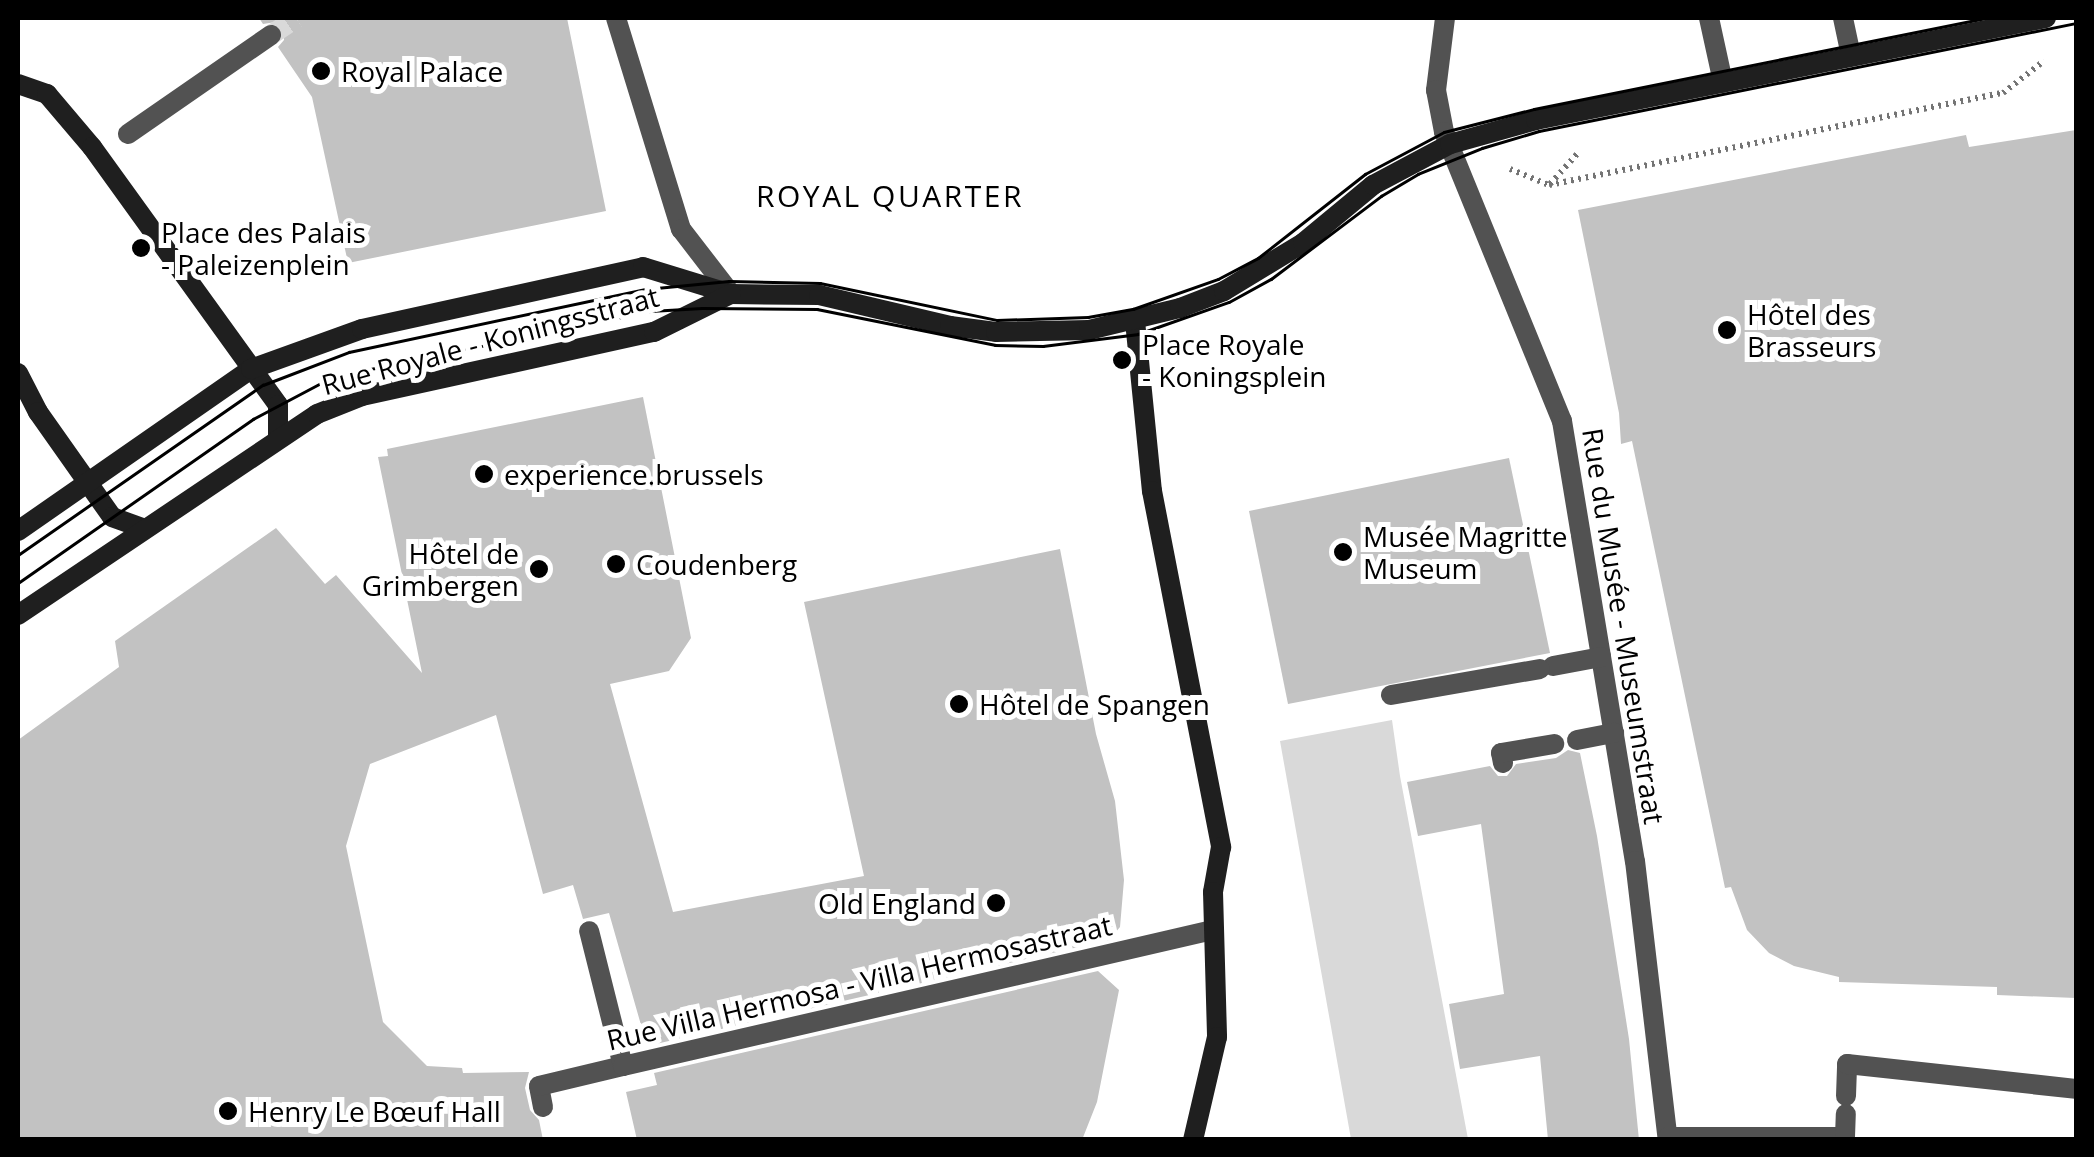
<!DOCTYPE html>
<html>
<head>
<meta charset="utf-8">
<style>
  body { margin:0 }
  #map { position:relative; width:2094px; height:1157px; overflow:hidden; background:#fff; font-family:"Open Sans",sans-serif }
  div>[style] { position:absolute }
  .green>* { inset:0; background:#d9d9d9 }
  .building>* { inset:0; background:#c2c2c2 }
  .street-tunnel>* { height:20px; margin-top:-10px; transform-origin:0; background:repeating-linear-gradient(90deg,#d9d9d9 0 20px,transparent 0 30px) }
  .path>* { height:6px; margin-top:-3px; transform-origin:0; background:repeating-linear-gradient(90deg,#747474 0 2.5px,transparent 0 7.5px) }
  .lane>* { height:20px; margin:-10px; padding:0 10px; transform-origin:10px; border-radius:10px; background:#525252 }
  .street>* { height:20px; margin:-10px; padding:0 10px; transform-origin:10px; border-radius:10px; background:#525252 }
  .secondary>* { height:20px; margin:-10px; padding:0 10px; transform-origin:10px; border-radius:10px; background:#1f1f1f }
  .tram>* { height:2.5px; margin:-1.25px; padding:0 1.25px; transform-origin:1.25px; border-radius:1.25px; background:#000 }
  .dots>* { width:28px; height:28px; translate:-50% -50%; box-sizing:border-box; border:5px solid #fff; border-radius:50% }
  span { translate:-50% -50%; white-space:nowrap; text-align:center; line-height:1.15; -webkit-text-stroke:10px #fff; paint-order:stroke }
  .poi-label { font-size:28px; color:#000 }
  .left { translate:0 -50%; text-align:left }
  .right { translate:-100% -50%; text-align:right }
  .street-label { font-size:28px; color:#000 }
  .neighbourhood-label { font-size:30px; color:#000; letter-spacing:2.5px }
  .frame { position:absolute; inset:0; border:20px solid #000; pointer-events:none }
</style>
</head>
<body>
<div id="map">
  <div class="green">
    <i style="clip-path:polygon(1392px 720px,1400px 776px,1468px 1139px,1351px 1139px,1280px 741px)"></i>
  </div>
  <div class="building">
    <i style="clip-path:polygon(259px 18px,567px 18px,606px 211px,348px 263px,312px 97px,278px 47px,284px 40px,283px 28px,276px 22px,263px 24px)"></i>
    <i style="clip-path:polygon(2076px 130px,2076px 998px,1997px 995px,1997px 987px,1839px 982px,1839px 977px,1794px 966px,1769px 953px,1747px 930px,1731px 887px,1725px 888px,1632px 441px,1621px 444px,1619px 413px,1578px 210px,1966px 135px,1969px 147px)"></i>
    <i style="clip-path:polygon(643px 397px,691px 638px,669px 671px,610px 684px,673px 912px,864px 876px,804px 602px,1060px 549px,1096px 734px,1115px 801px,1124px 880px,1120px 927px,1109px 940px,647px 1046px,609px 913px,583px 919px,573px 885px,543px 894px,496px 715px,370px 764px,346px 846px,383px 1022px,427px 1066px,462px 1068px,463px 1073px,529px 1072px,525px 1088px,530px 1110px,539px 1120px,543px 1140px,18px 1140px,18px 740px,119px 667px,115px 641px,276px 528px,325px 584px,336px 575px,422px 673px,378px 457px,388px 456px,387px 449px)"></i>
    <i style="clip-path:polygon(1509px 458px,1550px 653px,1288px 704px,1249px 511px)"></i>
    <i style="clip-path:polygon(1568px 750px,1580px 753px,1597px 836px,1629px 1039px,1639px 1140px,1548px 1140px,1540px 1056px,1460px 1069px,1449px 1004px,1504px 994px,1481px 824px,1418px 836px,1407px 782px,1490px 766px,1498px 776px,1507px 776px,1516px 764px,1556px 758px)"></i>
    <i style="clip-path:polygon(1098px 971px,1119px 990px,1097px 1102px,1082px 1140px,637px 1140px,626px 1092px,657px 1085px,654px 1073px)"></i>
  </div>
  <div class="street-tunnel">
    <i style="left:271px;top:35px;width:30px;rotate:-34deg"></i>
  </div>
  <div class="path">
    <i style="left:1510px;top:169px;width:42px;rotate:22.3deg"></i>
    <i style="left:1549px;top:185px;width:463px;rotate:-11.5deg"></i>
    <i style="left:2003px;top:93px;width:52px;rotate:-38deg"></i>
    <i style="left:1550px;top:184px;width:42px;rotate:-47.9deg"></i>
  </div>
  <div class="lane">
    <i style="left:616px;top:18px;width:221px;rotate:72.9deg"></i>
    <i style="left:681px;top:229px;width:82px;rotate:52.4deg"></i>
    <i style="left:1709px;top:18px;width:66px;rotate:77.7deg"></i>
    <i style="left:1843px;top:18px;width:39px;rotate:78deg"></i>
    <i style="left:543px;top:1107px;width:21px;rotate:-101deg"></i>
    <i style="left:539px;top:1086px;width:86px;rotate:-13.4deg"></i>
    <i style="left:623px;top:1066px;width:139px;rotate:-104.1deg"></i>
  </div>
  <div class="street">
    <i style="left:1445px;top:18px;width:73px;rotate:97.1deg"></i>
    <i style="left:1436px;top:90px;width:43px;rotate:79.2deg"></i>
    <i style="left:1444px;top:132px;width:312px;rotate:67.8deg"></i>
    <i style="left:1562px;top:421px;width:446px;rotate:80.6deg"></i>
    <i style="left:1635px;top:861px;width:281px;rotate:83.3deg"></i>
    <i style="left:128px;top:134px;width:174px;rotate:-34.7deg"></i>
    <i style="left:1553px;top:666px;width:49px;rotate:-10.6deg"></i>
    <i style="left:1391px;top:695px;width:151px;rotate:-9.9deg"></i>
    <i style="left:1577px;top:740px;width:38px;rotate:-11deg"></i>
    <i style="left:1503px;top:763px;width:10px;rotate:-101deg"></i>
    <i style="left:1501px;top:753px;width:54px;rotate:-9.6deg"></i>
    <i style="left:623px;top:1066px;width:605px;rotate:-12.98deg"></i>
    <i style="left:1846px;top:1096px;width:32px;rotate:-88deg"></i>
    <i style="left:1847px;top:1064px;width:230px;rotate:6.2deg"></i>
    <i style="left:1668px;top:1137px;width:177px"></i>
    <i style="left:1845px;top:1137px;width:23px;rotate:-88deg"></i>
  </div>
  <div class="secondary">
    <i style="left:18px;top:84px;width:31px;rotate:19deg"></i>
    <i style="left:47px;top:94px;width:70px;rotate:49.7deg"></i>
    <i style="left:92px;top:147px;width:318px;rotate:54.2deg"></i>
    <i style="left:278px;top:405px;width:32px;rotate:90deg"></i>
    <i style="left:1135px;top:321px;width:171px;rotate:84.3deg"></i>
    <i style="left:1152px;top:491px;width:363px;rotate:79deg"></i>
    <i style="left:1221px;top:847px;width:46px;rotate:100.1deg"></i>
    <i style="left:1213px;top:892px;width:145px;rotate:88.4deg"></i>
    <i style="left:1217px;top:1037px;width:106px;rotate:103.1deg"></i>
    <i style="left:18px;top:373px;width:44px;rotate:62.9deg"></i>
    <i style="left:38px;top:412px;width:128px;rotate:54.8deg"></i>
    <i style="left:112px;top:517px;width:32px;rotate:20deg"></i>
    <i style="left:18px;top:531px;width:284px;rotate:-34.8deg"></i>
    <i style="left:251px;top:369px;width:118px;rotate:-19.8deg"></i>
    <i style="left:362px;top:329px;width:288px;rotate:-12.4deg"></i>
    <i style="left:643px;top:267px;width:92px;rotate:17.1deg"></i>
    <i style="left:731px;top:294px;width:88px;rotate:0.7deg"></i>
    <i style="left:819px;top:295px;width:135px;rotate:13.3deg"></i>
    <i style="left:950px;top:326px;width:46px;rotate:7.4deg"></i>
    <i style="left:996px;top:332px;width:93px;rotate:-1.2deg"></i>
    <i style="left:1089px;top:330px;width:94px;rotate:-13.6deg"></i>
    <i style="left:1180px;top:308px;width:47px;rotate:-21.1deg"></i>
    <i style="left:1224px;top:291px;width:92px;rotate:-31.3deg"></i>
    <i style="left:1303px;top:243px;width:91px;rotate:-39.6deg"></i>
    <i style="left:1373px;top:185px;width:87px;rotate:-28deg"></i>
    <i style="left:1450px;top:144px;width:89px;rotate:-15.6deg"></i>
    <i style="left:1536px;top:120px;width:520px;rotate:-11.31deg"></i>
    <i style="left:18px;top:615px;width:360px;rotate:-33.9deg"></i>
    <i style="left:317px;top:414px;width:48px;rotate:-21.8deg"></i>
    <i style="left:362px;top:396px;width:299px;rotate:-12.4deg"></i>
    <i style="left:654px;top:332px;width:86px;rotate:-26.3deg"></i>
  </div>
  <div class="tram">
    <i style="left:18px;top:555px;width:298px;rotate:-34.8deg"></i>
    <i style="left:263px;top:385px;width:92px;rotate:-21deg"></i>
    <i style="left:349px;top:352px;width:304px;rotate:-12deg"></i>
    <i style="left:646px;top:289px;width:83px;rotate:-5.5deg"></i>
    <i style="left:729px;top:281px;width:91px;rotate:1.3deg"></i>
    <i style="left:820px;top:283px;width:181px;rotate:11.8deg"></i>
    <i style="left:997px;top:320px;width:91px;rotate:-1.9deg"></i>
    <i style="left:1088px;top:317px;width:46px;rotate:-10.1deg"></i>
    <i style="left:1133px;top:309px;width:90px;rotate:-19.4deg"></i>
    <i style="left:1218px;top:279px;width:45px;rotate:-27.7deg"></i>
    <i style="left:1258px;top:258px;width:136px;rotate:-38.1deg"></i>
    <i style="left:1365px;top:174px;width:89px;rotate:-28deg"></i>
    <i style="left:1444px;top:132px;width:93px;rotate:-14.3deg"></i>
    <i style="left:1534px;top:109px;width:459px;rotate:-11.4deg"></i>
    <i style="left:18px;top:583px;width:287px;rotate:-34.9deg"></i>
    <i style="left:253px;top:419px;width:77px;rotate:-27.9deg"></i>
    <i style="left:321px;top:383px;width:37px;rotate:-17deg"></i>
    <i style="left:356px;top:372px;width:300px;rotate:-11.7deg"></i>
    <i style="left:650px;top:311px;width:52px;rotate:-3.3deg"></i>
    <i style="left:702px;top:308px;width:115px;rotate:0.5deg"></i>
    <i style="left:817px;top:309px;width:182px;rotate:11.4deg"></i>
    <i style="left:995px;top:345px;width:48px;rotate:1.2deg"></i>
    <i style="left:1043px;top:346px;width:96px;rotate:-7.2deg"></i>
    <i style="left:1138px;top:334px;width:96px;rotate:-19.4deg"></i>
    <i style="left:1229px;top:302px;width:48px;rotate:-28.7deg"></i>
    <i style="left:1271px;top:279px;width:138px;rotate:-37deg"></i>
    <i style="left:1381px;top:196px;width:43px;rotate:-30.7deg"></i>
    <i style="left:1418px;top:174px;width:69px;rotate:-22.1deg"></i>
    <i style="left:1482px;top:148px;width:59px;rotate:-16.6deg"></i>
    <i style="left:1539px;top:131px;width:548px;rotate:-11.37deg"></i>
  </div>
  <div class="dots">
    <i style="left:321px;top:71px;background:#000"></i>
    <i style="left:141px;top:248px;background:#000"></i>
    <i style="left:1727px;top:330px;background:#000"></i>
    <i style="left:1122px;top:360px;background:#000"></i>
    <i style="left:484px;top:474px;background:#000"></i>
    <i style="left:1343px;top:552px;background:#000"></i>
    <i style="left:616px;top:564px;background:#000"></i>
    <i style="left:539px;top:569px;background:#000"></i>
    <i style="left:959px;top:704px;background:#000"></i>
    <i style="left:996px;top:903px;background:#000"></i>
    <i style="left:228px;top:1111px;background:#000"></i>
  </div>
  <div class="poi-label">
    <span class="left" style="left:341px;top:71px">Royal Palace</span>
    <span class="left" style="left:161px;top:248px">Place des Palais<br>- Paleizenplein</span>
    <span class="left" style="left:1747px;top:330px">Hôtel des<br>Brasseurs</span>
    <span class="left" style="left:1142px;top:360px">Place Royale<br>- Koningsplein</span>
    <span class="left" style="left:504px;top:474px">experience.brussels</span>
    <span class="left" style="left:1363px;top:552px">Musée Magritte<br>Museum</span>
    <span class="right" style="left:519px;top:569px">Hôtel de<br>Grimbergen</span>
    <span class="left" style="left:636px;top:564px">Coudenberg</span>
    <span class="left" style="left:979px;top:704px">Hôtel de Spangen</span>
    <span class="right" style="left:976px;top:903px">Old England</span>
    <span class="left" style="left:248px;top:1111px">Henry Le Bœuf Hall</span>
  </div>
  <div class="street-label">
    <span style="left:490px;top:340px;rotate:-15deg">Rue Royale - Koningsstraat</span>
    <span style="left:1624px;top:626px;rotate:81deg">Rue du Musée - Museumstraat</span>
    <span style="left:859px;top:982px;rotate:-13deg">Rue Villa Hermosa - Villa Hermosastraat</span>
  </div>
  <div class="neighbourhood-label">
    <span style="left:890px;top:196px">ROYAL QUARTER</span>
  </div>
  <div class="frame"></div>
</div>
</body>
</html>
